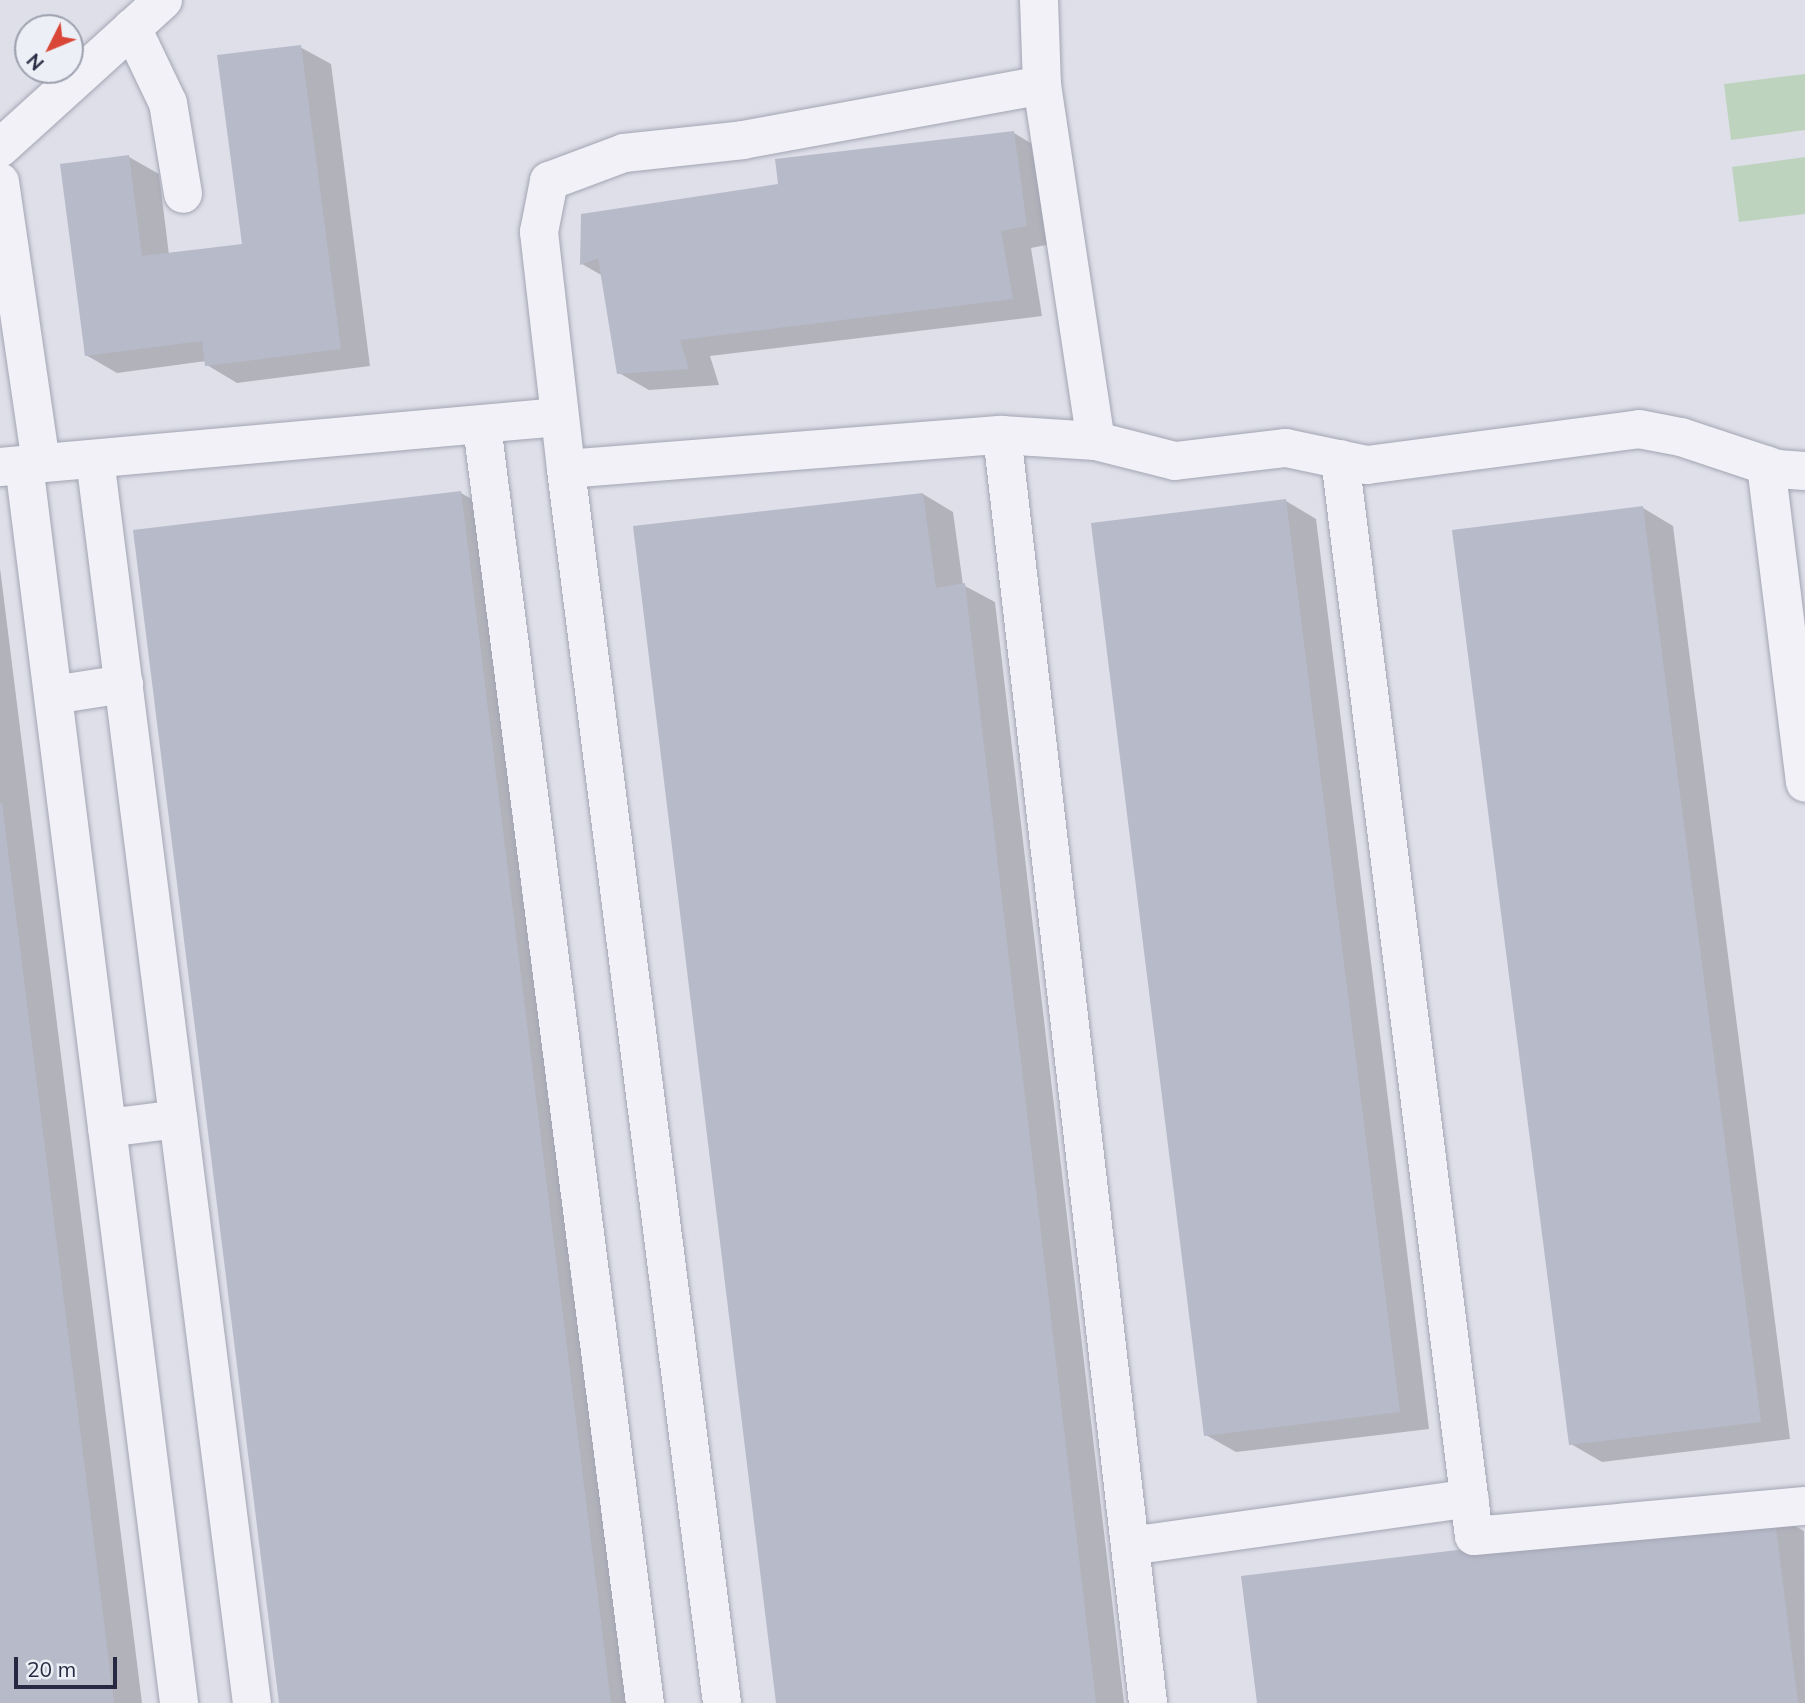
<!DOCTYPE html>
<html>
<head>
<meta charset="utf-8">
<style>
  body { margin:0 }
  #map { position:relative; width:1805px; height:1703px; overflow:hidden; background:#dedfe9; font-family:Mulish,sans-serif }
  div>[style] { position:absolute }
  .green>* { inset:0; background:#bed3be }
  .shadow>* { inset:0; background:#0003 }
  .building>* { inset:0; background:#b7bac9 }
  .roads { filter:drop-shadow(0 0 2px #a3a5b3) drop-shadow(0 0 2px #a3a5b3) }
  .minor>* { height:38px; margin:-19px; padding:0 19px; transform-origin:19px; border-radius:19px; background:#f1f1f7 }
  span { translate:-50% -50%; white-space:nowrap; text-align:center; line-height:1.15; -webkit-text-stroke:5px #edeff6; paint-order:stroke }
  .north { position:absolute; left:14px; top:14px; width:70px; height:70px; box-sizing:border-box; background:#edeff6; border:2px solid #9da0ae; border-radius:50%; rotate:227deg; font-size:19px; font-weight:700; line-height:28px; text-align:center; color:#262941 }
  .north::after { content:''; display:block; margin:auto; width:24px; height:32px; background:#d94637; clip-path:polygon(50% 0,100% 100%,50% 72%,0 100%) }
  .scale { position:absolute; left:14px; top:1657px; width:103px; height:32px; box-sizing:border-box; border:4px solid #262941; border-top:0; padding-left:9px; font-size:21px; line-height:24px; white-space:nowrap; color:#262941; -webkit-text-stroke:5px #edeff6; paint-order:stroke }
</style>
</head>
<body>
<div id="map">
  <div class="green">
    <i style="clip-path:polygon(1805px 74px,1805px 130px,1731px 140px,1724px 84px)"></i>
    <i style="clip-path:polygon(1805px 157px,1805px 214px,1739px 222px,1732px 167px)"></i>
  </div>
  <div class="shadow">
    <i style="clip-path:polygon(300px 47px,331px 64px,370px 366px,237px 383px,207px 365px,206px 361px,117px 373px,86px 355px,129px 157px,159px 174px,169px 255px,244px 245px)"></i>
    <i style="clip-path:polygon(1014px 133px,1044px 151px,1056px 243px,1031px 248px,1042px 316px,710px 356px,719px 385px,649px 390px,619px 373px,603px 276px,582px 264px,780px 185px)"></i>
    <i style="clip-path:polygon(461px 493px,491px 510px,639px 1703px,281px 1703px)"></i>
    <i style="clip-path:polygon(923px 494px,953px 512px,963px 585px,995px 602px,1124px 1703px,778px 1703px)"></i>
    <i style="clip-path:polygon(1286px 501px,1316px 519px,1429px 1429px,1236px 1452px,1206px 1435px)"></i>
    <i style="clip-path:polygon(1643px 508px,1673px 526px,1790px 1439px,1602px 1462px,1571px 1444px)"></i>
    <i style="clip-path:polygon(0 568px,142px 1703px,0 1703px)"></i>
    <i style="clip-path:polygon(1774px 1514px,1804px 1531px,1805px 1703px,1259px 1703px)"></i>
  </div>
  <div class="building">
    <i style="clip-path:polygon(301px 45px,341px 349px,205px 366px,202px 341px,85px 356px,60px 164px,129px 155px,142px 256px,242px 244px,217px 55px)"></i>
    <i style="clip-path:polygon(1014px 131px,1027px 226px,1001px 231px,1013px 299px,680px 340px,689px 369px,617px 374px,598px 258px,580px 265px,581px 214px,778px 184px,775px 159px)"></i>
    <i style="clip-path:polygon(461px 491px,611px 1703px,279px 1703px,133px 530px)"></i>
    <i style="clip-path:polygon(923px 493px,936px 588px,965px 583px,1096px 1703px,776px 1703px,633px 526px)"></i>
    <i style="clip-path:polygon(1286px 499px,1400px 1412px,1204px 1436px,1091px 523px)"></i>
    <i style="clip-path:polygon(1643px 506px,1761px 1422px,1569px 1445px,1452px 530px)"></i>
    <i style="clip-path:polygon(0 803px,2px 803px,114px 1703px,0 1703px)"></i>
    <i style="clip-path:polygon(1774px 1512px,1798px 1703px,1257px 1703px,1241px 1576px)"></i>
  </div>
  <div class="roads">
    <div class="minor">
      <i style="left:1039px;top:0;width:85px;rotate:88deg"></i>
      <i style="left:1042px;top:85px;width:360px;rotate:81.4deg"></i>
      <i style="left:132px;top:28px;width:83px;rotate:64.4deg"></i>
      <i style="left:168px;top:103px;width:92px;rotate:80.6deg"></i>
      <i style="left:0;top:148px;width:220px;rotate:-42.2deg"></i>
      <i style="left:0;top:182px;width:284px;rotate:81.7deg"></i>
      <i style="left:482px;top:426px;width:1287px;rotate:82.73deg"></i>
      <i style="left:1002px;top:435px;width:1276px;rotate:83.43deg"></i>
      <i style="left:95px;top:459px;width:1254px;rotate:82.81deg"></i>
      <i style="left:1340px;top:459px;width:1085px;rotate:82.91deg"></i>
      <i style="left:1474px;top:1536px;width:332px;rotate:-5.2deg"></i>
      <i style="left:24px;top:465px;width:1248px;rotate:82.86deg"></i>
      <i style="left:1766px;top:465px;width:320px;rotate:83deg"></i>
      <i style="left:0;top:467px;width:561px;rotate:-5.11deg"></i>
      <i style="left:566px;top:469px;width:437px;rotate:-4.5deg"></i>
      <i style="left:1002px;top:435px;width:94px;rotate:3.7deg"></i>
      <i style="left:1096px;top:441px;width:81px;rotate:14.2deg"></i>
      <i style="left:1175px;top:461px;width:112px;rotate:-6.7deg"></i>
      <i style="left:1286px;top:448px;width:83px;rotate:11.9deg"></i>
      <i style="left:1367px;top:465px;width:274px;rotate:-7.5deg"></i>
      <i style="left:1639px;top:429px;width:43px;rotate:10.8deg"></i>
      <i style="left:1681px;top:437px;width:101px;rotate:18.4deg"></i>
      <i style="left:1777px;top:469px;width:28px;rotate:4deg"></i>
      <i style="left:53px;top:695px;width:72px;rotate:-8.8deg"></i>
      <i style="left:107px;top:1128px;width:72px;rotate:-7.2deg"></i>
      <i style="left:1130px;top:1546px;width:343px;rotate:-8deg"></i>
      <i style="left:722px;top:1703px;width:1244px;rotate:-97.21deg"></i>
      <i style="left:566px;top:469px;width:239px;rotate:-96.5deg"></i>
      <i style="left:539px;top:232px;width:52px;rotate:-78.9deg"></i>
      <i style="left:549px;top:181px;width:80px;rotate:-20.5deg"></i>
      <i style="left:624px;top:153px;width:120px;rotate:-6.2deg"></i>
      <i style="left:743px;top:140px;width:304px;rotate:-10.4deg"></i>
    </div>
  </div>
  <div class="north">N</div>
  <div class="scale">20 m</div>
</div>
</body>
</html>
